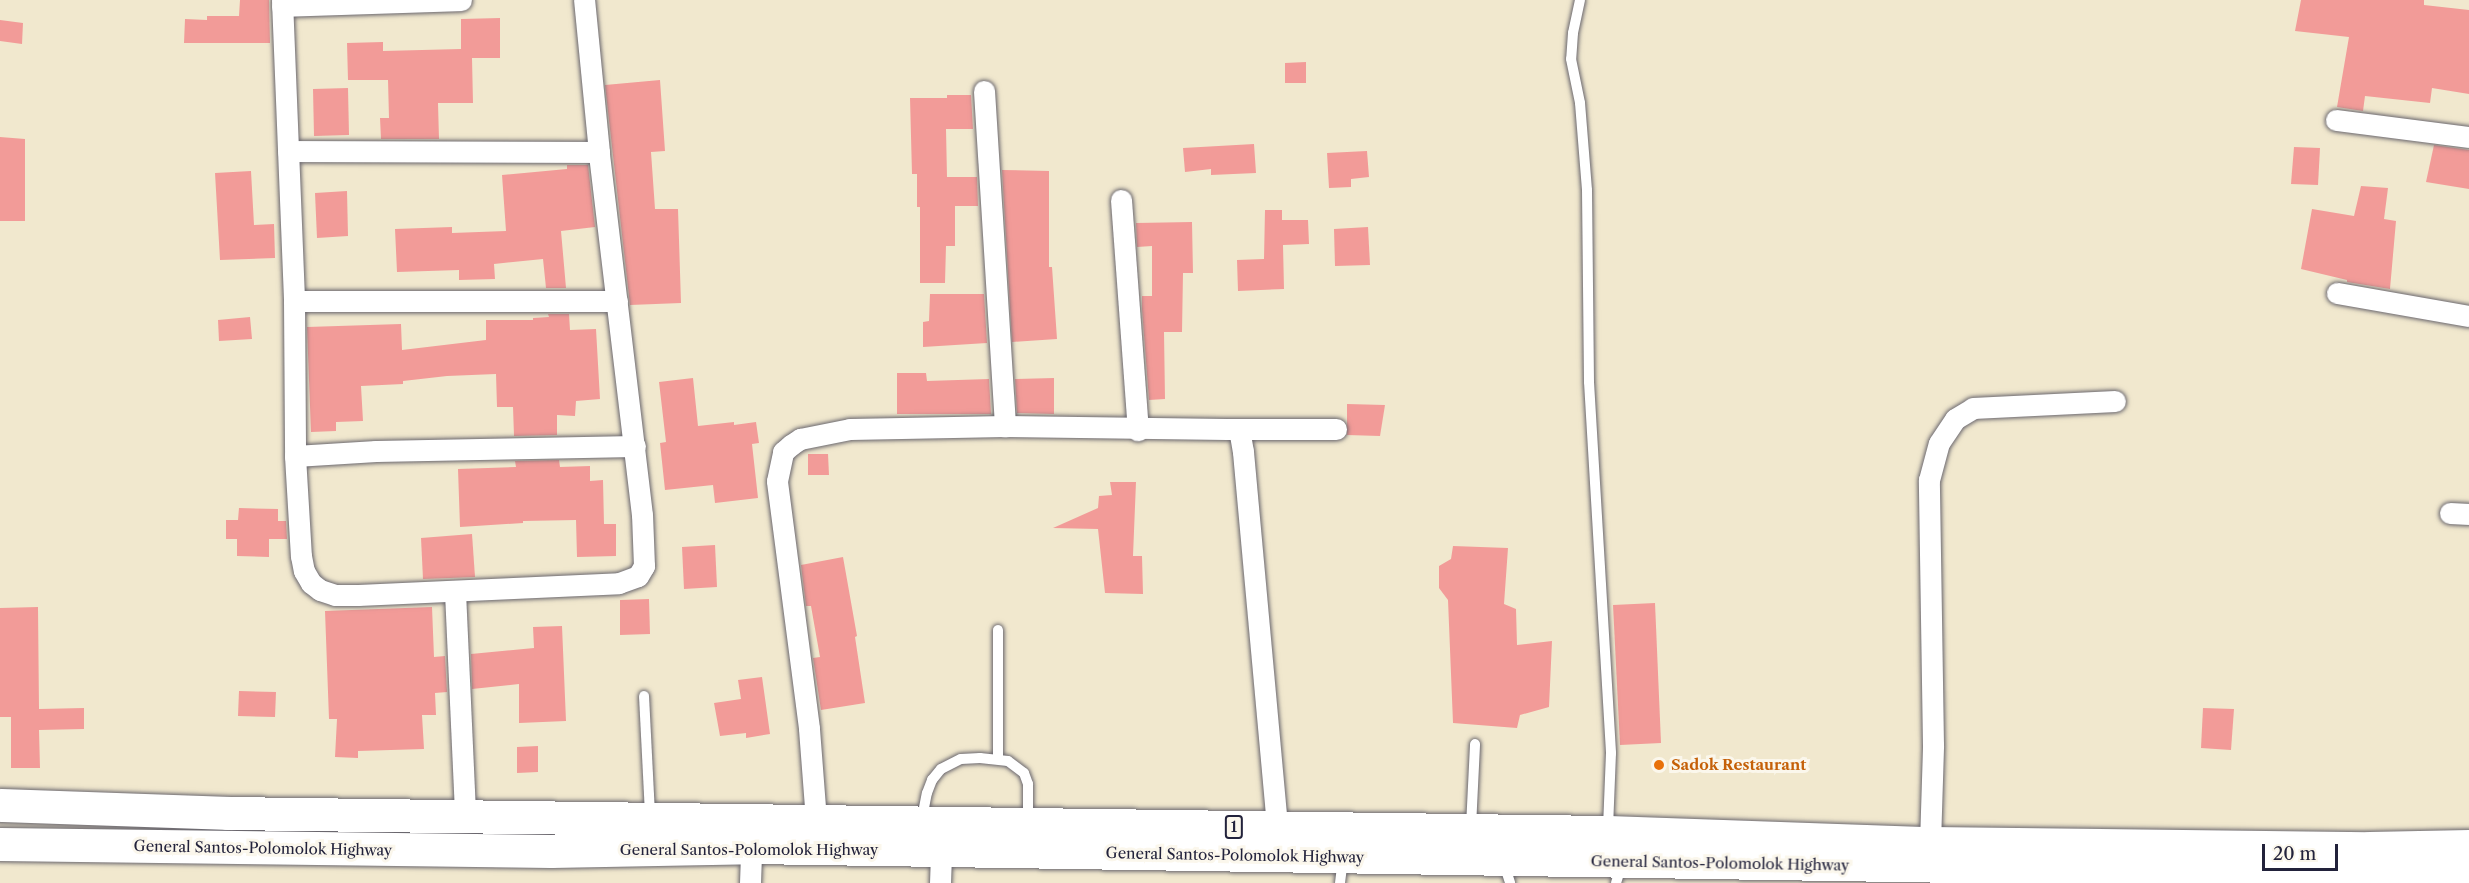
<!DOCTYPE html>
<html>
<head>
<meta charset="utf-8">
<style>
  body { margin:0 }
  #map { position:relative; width:2469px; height:883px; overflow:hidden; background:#f1e8ce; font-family:"Libre Caslon Text",serif }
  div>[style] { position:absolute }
  .building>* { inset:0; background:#f29b98 }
  .roads { filter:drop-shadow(0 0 2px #6a676e) drop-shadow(0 0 2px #6a676e) }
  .service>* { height:10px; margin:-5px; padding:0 5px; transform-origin:5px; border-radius:5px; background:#fff }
  .minor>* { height:21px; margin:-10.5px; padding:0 10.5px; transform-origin:10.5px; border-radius:10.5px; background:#fff }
  .trunk>* { height:33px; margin:-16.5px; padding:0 16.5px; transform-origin:16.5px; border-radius:16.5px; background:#fff }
  .dots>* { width:16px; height:16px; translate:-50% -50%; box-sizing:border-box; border:3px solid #fbf7ec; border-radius:50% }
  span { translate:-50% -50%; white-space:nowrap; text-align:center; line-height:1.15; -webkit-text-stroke:6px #fbf7ec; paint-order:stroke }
  .shield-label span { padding:2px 4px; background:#fbf7ec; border:2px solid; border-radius:4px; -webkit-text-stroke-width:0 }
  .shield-label { font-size:14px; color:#22223b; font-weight:700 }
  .food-label { font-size:15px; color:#c56008; font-weight:700 }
  .left { translate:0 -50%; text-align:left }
  .street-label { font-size:15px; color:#22223b }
  .scale { position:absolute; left:2262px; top:844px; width:76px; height:27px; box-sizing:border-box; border:3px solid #22223b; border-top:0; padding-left:8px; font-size:18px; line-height:21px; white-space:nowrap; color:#22223b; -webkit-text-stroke:4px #fbf7ec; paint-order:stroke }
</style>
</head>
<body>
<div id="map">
  <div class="building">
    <i style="clip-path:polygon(240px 0,269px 0,270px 43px,184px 43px,185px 19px,207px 20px,207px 16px,239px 16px)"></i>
    <i style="clip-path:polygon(2301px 0,2424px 0,2424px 5px,2469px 10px,2469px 94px,2432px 88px,2430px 103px,2365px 96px,2363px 111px,2337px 107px,2349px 37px,2295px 31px)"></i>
    <i style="clip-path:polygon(500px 18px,500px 58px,472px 58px,473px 103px,438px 103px,439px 139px,381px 139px,380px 118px,389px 118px,388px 80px,348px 80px,347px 43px,383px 42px,383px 51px,461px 49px,461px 19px)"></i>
    <i style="clip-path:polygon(0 20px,23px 23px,22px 44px,0 41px)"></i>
    <i style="clip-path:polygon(1306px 62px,1306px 83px,1285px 83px,1285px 63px)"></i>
    <i style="clip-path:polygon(660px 80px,665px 151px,651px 152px,655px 209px,678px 209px,681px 303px,630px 305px,605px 85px)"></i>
    <i style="clip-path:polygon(348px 88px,349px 135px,314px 136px,313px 89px)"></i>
    <i style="clip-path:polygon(947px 95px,971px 95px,973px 129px,946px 129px,947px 177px,977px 177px,978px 206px,955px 206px,955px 246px,946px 246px,945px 283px,920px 283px,920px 207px,917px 207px,917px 174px,912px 174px,910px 98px,947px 98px)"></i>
    <i style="clip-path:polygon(0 137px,25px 139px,25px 221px,0 221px)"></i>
    <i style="clip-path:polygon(1254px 144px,1256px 173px,1211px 175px,1211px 169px,1185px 172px,1183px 148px)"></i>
    <i style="clip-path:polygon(2434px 145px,2469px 150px,2469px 189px,2426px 182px)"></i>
    <i style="clip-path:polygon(2294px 147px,2320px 148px,2318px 185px,2291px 184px)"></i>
    <i style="clip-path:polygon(1367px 151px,1369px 177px,1351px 179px,1351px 187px,1329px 188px,1327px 153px)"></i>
    <i style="clip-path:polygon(567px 165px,588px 165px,595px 227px,561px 231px,566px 288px,546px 288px,543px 259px,494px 264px,495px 279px,459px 280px,459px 270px,397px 272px,395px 229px,452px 227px,452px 233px,506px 231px,502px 175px,567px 169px)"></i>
    <i style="clip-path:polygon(1002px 170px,1049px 171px,1049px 267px,1052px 267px,1057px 339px,1012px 342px)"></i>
    <i style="clip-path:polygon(251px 171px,254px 225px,274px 224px,275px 258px,220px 260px,215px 173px)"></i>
    <i style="clip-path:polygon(2361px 186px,2388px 188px,2384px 219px,2396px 221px,2390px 289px,2347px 282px,2347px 280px,2301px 269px,2312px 209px,2354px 216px)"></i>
    <i style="clip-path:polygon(347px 191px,348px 236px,317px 238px,315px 193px)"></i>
    <i style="clip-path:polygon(1265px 210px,1282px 210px,1282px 220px,1308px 220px,1309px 244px,1283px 245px,1284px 289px,1238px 291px,1237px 260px,1264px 259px)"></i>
    <i style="clip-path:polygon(1192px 222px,1193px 273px,1183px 273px,1182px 332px,1164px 332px,1165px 399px,1149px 400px,1142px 309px,1142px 296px,1152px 296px,1152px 246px,1137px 247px,1136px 223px)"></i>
    <i style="clip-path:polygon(1368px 227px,1370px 265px,1335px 266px,1334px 229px)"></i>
    <i style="clip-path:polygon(930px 294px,984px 294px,987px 343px,923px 347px,923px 322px,929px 321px)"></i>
    <i style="clip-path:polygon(548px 314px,569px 314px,570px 330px,596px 329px,600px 399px,576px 401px,575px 416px,557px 415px,557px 435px,514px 436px,513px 407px,497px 407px,496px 374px,447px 376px,403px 381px,403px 384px,361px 386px,363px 421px,336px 422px,336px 431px,311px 432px,307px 327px,401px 324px,402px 350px,486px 340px,486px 320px,533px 320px,533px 318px,549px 317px)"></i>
    <i style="clip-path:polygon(250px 317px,252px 339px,219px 341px,218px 320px)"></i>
    <i style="clip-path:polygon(897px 373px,926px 373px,927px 381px,989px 379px,991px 414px,897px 414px)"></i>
    <i style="clip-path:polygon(693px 378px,698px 426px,734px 422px,734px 425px,756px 422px,759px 443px,752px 444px,758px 498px,715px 503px,713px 485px,665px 490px,660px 443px,666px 442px,659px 382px)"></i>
    <i style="clip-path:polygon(1054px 378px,1054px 414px,1017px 413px,1015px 379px)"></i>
    <i style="clip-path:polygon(1347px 404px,1385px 405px,1380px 436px,1347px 435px)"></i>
    <i style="clip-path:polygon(808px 454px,828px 454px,829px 475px,808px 475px)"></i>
    <i style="clip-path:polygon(559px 460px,560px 467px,590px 466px,590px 481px,603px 480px,604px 524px,616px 524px,616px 556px,577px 557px,576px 520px,523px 521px,523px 523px,460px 527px,458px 469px,516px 467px,515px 461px)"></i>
    <i style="clip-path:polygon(1110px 482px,1136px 482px,1133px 556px,1142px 556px,1143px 594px,1105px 593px,1098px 529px,1053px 528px,1098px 508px,1099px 496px,1112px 495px)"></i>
    <i style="clip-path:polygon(239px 508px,278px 509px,278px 521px,286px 521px,287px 539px,269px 539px,269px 557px,237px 556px,237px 539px,226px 539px,226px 520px,238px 520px)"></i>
    <i style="clip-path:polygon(472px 534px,475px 577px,423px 579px,421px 538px)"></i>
    <i style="clip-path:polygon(715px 545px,717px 587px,684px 589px,682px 547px)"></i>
    <i style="clip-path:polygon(1453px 546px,1508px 548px,1504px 604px,1516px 609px,1517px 645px,1552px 641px,1549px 707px,1520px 715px,1517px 728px,1453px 723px,1448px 600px,1439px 588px,1439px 566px,1451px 559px)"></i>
    <i style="clip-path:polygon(843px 557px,857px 636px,855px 637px,865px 703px,821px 710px,813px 658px,820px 657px,811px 606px,806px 606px,801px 565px)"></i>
    <i style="clip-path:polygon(649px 599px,650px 634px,620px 635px,620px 600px)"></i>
    <i style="clip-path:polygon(1655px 603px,1661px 743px,1620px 745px,1613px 605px)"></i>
    <i style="clip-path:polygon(38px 607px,39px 709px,84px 708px,84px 729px,39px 730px,40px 768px,11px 768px,11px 717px,0 717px,0 608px)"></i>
    <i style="clip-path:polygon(432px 607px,434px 657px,445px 656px,447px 692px,435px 693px,436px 715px,422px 715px,424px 749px,358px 751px,358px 758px,335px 757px,337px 719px,329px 719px,325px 611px)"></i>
    <i style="clip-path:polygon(562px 626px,566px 721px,519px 723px,519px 684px,472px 689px,471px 654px,534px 648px,533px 627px)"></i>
    <i style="clip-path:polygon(762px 677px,770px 734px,746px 738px,746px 733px,720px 736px,714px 703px,741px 699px,738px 680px)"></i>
    <i style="clip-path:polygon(239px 691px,276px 692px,275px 717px,238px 716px)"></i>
    <i style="clip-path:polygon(2203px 708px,2234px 709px,2231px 750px,2201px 748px)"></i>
    <i style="clip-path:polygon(538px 746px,538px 772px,517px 773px,517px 747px)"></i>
  </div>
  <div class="roads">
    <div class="service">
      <i style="left:1580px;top:0;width:34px;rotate:102deg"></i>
      <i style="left:1573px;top:33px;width:26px;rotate:94deg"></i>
      <i style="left:1571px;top:59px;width:45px;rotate:78.4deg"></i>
      <i style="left:1580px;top:103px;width:87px;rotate:85.4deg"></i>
      <i style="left:1587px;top:190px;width:192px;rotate:89.4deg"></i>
      <i style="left:1589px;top:382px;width:372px;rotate:86.6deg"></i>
      <i style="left:1611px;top:753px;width:76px;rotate:92.3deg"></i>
      <i style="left:644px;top:696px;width:120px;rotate:87.1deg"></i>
      <i style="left:998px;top:759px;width:129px;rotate:-90deg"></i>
      <i style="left:922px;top:818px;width:25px;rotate:-79deg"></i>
      <i style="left:927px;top:793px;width:14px;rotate:-69deg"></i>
      <i style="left:932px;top:780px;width:14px;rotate:-51deg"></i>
      <i style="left:941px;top:769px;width:22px;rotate:-27deg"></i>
      <i style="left:961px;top:759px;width:19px;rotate:-3deg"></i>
      <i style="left:980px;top:758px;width:28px;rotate:6deg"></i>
      <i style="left:1008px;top:761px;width:20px;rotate:37deg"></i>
      <i style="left:1024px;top:773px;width:12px;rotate:70deg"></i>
      <i style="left:1028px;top:784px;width:36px;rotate:90deg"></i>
      <i style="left:1471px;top:827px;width:83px;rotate:-87.2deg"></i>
      <i style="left:1504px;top:864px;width:20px;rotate:72deg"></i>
      <i style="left:1340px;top:883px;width:23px;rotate:-83deg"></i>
      <i style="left:1616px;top:883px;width:21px;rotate:-73deg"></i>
    </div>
    <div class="minor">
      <i style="left:282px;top:0;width:301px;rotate:87.7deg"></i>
      <i style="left:294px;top:301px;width:155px;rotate:89.6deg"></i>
      <i style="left:295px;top:456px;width:100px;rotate:86.6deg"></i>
      <i style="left:301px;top:556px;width:15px;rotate:79deg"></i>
      <i style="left:304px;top:571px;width:14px;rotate:60deg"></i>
      <i style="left:311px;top:583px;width:11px;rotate:38deg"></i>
      <i style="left:320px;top:590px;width:16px;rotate:18deg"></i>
      <i style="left:335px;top:595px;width:23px"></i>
      <i style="left:358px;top:595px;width:261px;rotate:-2.6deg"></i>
      <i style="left:619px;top:583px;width:20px;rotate:-20deg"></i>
      <i style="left:638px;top:576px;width:12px;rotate:-59deg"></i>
      <i style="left:644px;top:566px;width:51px;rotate:-92.2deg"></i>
      <i style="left:642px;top:515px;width:366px;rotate:-96.8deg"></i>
      <i style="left:599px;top:152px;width:153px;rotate:-95.6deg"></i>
      <i style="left:282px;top:6px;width:179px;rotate:-1.9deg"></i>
      <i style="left:984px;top:91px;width:336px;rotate:86.4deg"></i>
      <i style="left:2336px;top:120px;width:134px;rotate:7.3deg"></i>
      <i style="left:288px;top:151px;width:311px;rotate:0.2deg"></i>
      <i style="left:1121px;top:200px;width:231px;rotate:85.8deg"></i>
      <i style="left:2337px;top:293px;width:134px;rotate:9.9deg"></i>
      <i style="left:294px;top:301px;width:323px"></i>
      <i style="left:1239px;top:429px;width:97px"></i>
      <i style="left:295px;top:456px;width:81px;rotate:-3.5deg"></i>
      <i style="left:376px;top:451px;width:259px;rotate:-1.1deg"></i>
      <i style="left:2450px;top:513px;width:19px;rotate:3deg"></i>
      <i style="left:455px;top:592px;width:223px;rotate:87.4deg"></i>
      <i style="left:816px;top:820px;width:92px;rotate:-94.4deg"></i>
      <i style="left:809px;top:728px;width:249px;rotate:-97.4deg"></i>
      <i style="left:777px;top:481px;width:30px;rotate:-78deg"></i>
      <i style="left:783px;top:452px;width:11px;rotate:-41deg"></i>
      <i style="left:791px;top:445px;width:11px;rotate:-34deg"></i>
      <i style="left:800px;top:439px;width:51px;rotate:-11.3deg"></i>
      <i style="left:850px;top:429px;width:155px;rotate:-1.1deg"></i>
      <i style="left:1005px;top:426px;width:221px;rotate:0.8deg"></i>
      <i style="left:1226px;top:429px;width:13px"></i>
      <i style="left:1239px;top:429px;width:23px;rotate:80deg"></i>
      <i style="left:1243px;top:452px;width:378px;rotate:84.8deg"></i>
      <i style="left:1930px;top:843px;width:98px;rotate:-88.2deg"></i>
      <i style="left:1933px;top:745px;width:265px;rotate:-90.9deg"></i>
      <i style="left:1929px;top:480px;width:38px;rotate:-75deg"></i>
      <i style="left:1939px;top:443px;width:29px;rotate:-56deg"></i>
      <i style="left:1955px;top:419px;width:21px;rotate:-31deg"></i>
      <i style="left:1973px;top:408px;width:142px;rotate:-2.8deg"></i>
      <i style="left:750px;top:883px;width:36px;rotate:-88deg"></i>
      <i style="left:940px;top:883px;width:32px;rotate:-88deg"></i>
    </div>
    <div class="trunk">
      <i style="left:0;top:805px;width:228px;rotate:2deg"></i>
      <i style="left:228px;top:813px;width:1380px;rotate:0.79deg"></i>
      <i style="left:1608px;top:832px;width:322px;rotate:2deg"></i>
      <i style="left:1930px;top:843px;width:439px;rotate:0.7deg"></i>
      <i style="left:2369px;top:848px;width:100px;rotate:-1.1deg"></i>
      <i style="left:0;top:844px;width:551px;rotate:0.73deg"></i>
      <i style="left:551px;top:851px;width:200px;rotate:-1.1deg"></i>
      <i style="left:751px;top:847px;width:1718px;rotate:0.9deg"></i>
    </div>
  </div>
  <div class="dots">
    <i style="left:1659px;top:765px;background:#e8710a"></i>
  </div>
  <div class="shield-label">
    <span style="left:1234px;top:827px">1</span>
  </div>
  <div class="food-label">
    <span class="left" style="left:1671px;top:765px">Sadok Restaurant</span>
  </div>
  <div class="street-label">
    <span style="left:263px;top:848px;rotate:1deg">General Santos-Polomolok Highway</span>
    <span style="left:749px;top:850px">General Santos-Polomolok Highway</span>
    <span style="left:1235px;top:855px;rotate:1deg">General Santos-Polomolok Highway</span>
    <span style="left:1720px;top:863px;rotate:1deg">General Santos-Polomolok Highway</span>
  </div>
  <div class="scale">20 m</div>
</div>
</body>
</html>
